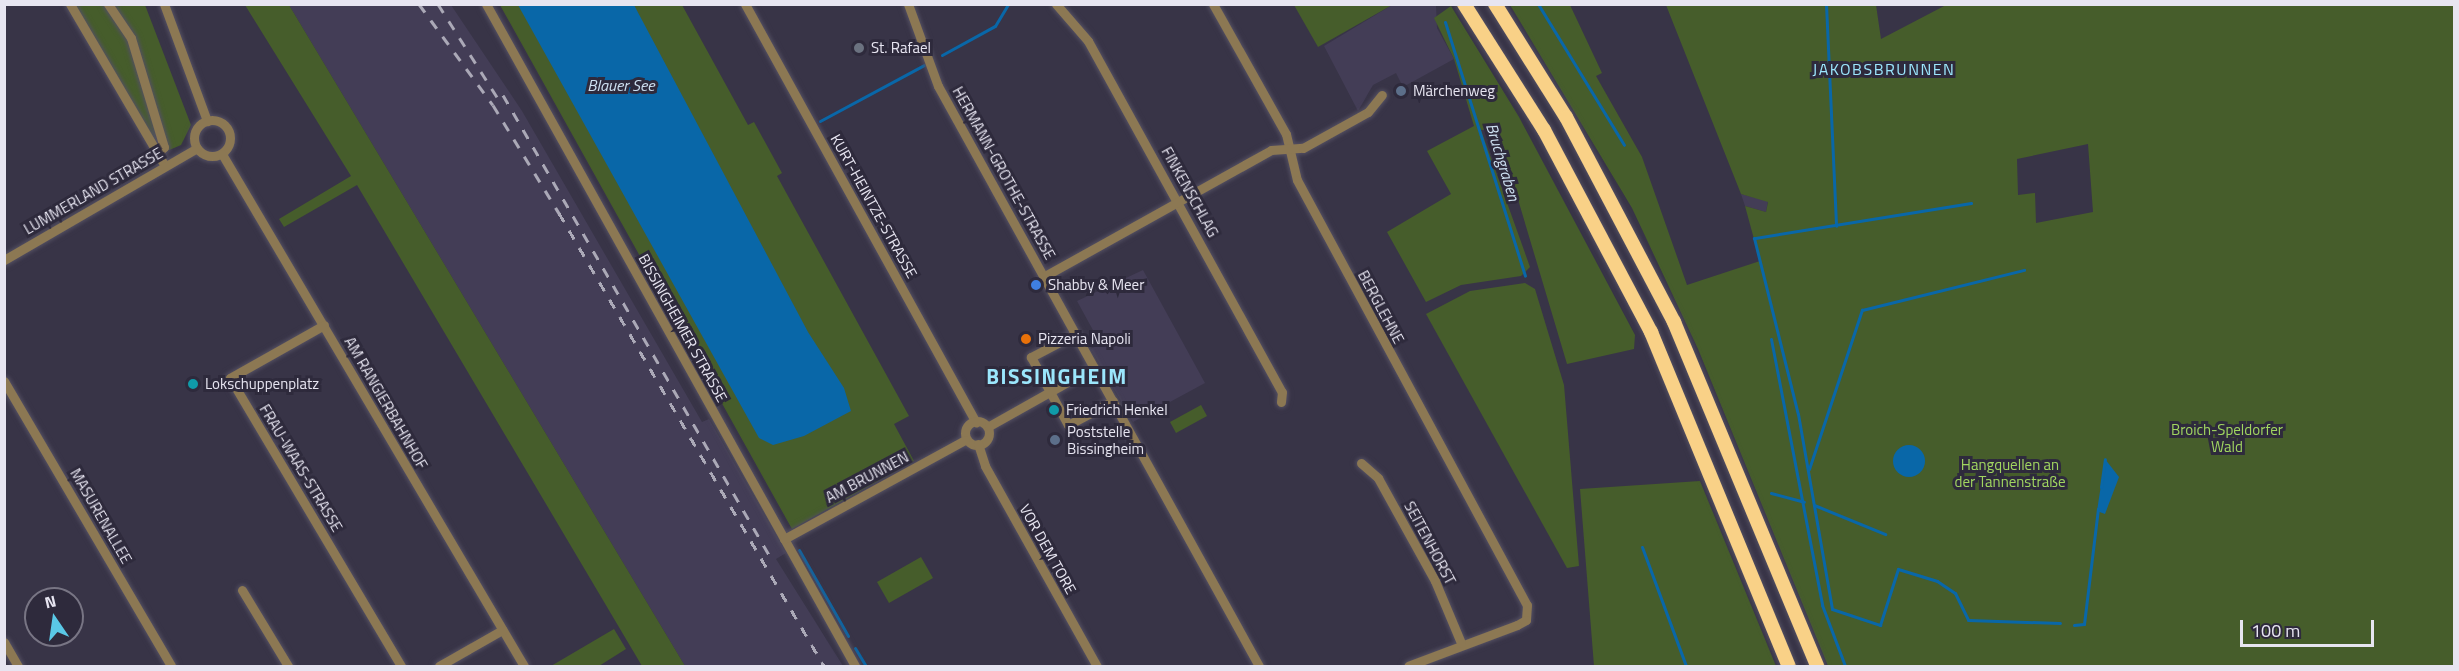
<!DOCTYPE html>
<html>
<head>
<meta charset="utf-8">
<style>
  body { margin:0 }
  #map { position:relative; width:2459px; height:671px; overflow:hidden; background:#383447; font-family:"Titillium Web",sans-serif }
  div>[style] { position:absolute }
  .built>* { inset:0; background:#433d56 }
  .green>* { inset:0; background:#465d2b }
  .water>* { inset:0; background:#0967a8 }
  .round { border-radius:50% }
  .stream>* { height:3px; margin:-1.5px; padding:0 1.5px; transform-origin:1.5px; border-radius:1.5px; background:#0967a8 }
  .roads { filter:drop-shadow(0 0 2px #545062) drop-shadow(0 0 2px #545062) }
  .minor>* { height:9px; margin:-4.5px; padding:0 4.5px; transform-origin:4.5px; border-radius:4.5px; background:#8c7853 }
  .minor>.ring { margin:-4.5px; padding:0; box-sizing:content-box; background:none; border:9px solid #8c7853; border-radius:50% }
  .highway>* { height:14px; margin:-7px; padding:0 7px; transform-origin:7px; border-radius:7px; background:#f9d187 }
  .rail>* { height:3px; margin-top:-1.5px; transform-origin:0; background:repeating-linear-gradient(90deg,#aba9b7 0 10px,transparent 0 20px) }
  .dots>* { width:16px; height:16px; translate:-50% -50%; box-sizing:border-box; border:3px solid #2e2a3c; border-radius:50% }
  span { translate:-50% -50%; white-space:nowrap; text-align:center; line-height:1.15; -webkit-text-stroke:6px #2e2a3c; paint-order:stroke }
  .poi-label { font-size:15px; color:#e7e5f1 }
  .left { translate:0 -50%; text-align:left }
  .street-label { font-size:15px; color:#e7e5f1 }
  .park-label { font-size:15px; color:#a1d660 }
  .neighbourhood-label { font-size:16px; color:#9be6fc; letter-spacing:1.5px }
  .water-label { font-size:16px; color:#cee1f2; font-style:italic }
  .district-label { font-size:21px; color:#9be6fc; font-weight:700; letter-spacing:1.5px }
  .frame { position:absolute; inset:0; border:6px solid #e7e5f1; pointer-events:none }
  .north { position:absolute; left:24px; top:587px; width:60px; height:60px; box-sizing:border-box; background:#2e2a3c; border:2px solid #787584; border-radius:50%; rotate:347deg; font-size:16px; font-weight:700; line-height:24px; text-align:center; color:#e7e5f1 }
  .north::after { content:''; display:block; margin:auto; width:21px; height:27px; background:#5ac8e6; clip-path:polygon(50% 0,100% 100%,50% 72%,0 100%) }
  .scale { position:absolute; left:2240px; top:620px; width:134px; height:27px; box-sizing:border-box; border:3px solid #e7e5f1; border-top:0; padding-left:8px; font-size:18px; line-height:21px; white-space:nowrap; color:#e7e5f1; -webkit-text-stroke:4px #2e2a3c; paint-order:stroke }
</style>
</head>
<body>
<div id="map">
  <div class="built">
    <i style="clip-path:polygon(289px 5px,451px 5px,522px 111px,702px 422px,709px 419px,786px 553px,776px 559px,843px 666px,685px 666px)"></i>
    <i style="clip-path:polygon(1392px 5px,1436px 5px,1437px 28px,1454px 59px,1403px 87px,1396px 73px,1373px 85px,1358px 111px,1324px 46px)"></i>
    <i style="clip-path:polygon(1741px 194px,1768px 201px,1766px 212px,1745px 206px)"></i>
    <i style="clip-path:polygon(1143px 270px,1205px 383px,1133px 422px,1091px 349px,1100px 343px,1077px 301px)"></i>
  </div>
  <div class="green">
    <i style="clip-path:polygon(73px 5px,145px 5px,191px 125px,181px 145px,160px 154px)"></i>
    <i style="clip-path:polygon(245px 5px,289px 5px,685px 666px,642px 666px,357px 185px,284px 227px,279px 219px,351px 176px)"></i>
    <i style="clip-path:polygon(500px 5px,682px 5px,748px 125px,754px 122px,782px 173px,777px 176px,909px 416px,894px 424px,914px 461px,792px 529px)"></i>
    <i style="clip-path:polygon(1294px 5px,1392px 5px,1318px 47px)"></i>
    <i style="clip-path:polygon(evenodd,1510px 5px,1570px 5px,1602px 73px,1596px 76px,1642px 157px,1687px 285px,1760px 261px,1745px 206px,1766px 212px,1768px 202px,1741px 194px,1666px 5px,1876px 5px,1881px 39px,1946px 5px,2454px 5px,2454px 666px,1828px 666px,1698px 349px,1632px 208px,1510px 5px,2088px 144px,2093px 212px,2036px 223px,2035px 193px,2018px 195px,2017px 159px,2088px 144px)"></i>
    <i style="clip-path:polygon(1451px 6px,1519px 117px,1635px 335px,1634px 349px,1567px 364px,1497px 129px,1481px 130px,1530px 267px,1521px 276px,1461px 285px,1426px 302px,1387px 232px,1451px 194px,1427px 151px,1474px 126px,1454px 59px,1434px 18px)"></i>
    <i style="clip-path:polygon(1525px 283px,1535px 289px,1564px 385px,1579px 566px,1567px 568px,1426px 314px,1470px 291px)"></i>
    <i style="clip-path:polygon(1201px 405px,1207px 416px,1176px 433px,1170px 422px)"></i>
    <i style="clip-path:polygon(1700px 481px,1776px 666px,1594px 666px,1580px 489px)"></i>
    <i style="clip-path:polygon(921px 557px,933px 578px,889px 603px,877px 582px)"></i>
    <i style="clip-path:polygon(614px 629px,626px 649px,599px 666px,551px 666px)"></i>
  </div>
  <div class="water">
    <i style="clip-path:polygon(518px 5px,634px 5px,808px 332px,844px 388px,851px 411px,804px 436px,773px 445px,759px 438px)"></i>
    <i class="round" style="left:1893px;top:445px;width:32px;height:32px"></i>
    <i style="clip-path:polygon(2105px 459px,2119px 477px,2105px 514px,2097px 511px)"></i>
  </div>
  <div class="stream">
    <i style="left:1538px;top:4px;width:165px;rotate:58.6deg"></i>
    <i style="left:1826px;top:4px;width:222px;rotate:87.4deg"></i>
    <i style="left:1445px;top:22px;width:266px;rotate:72.5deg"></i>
    <i style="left:942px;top:55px;width:60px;rotate:-28.7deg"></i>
    <i style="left:995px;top:26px;width:26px;rotate:-59deg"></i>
    <i style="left:820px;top:121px;width:118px;rotate:-28.3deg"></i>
    <i style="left:1971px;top:203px;width:220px;rotate:170.8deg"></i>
    <i style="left:1754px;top:238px;width:181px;rotate:76deg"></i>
    <i style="left:1798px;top:414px;width:198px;rotate:80.1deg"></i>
    <i style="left:1832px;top:609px;width:51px;rotate:18.4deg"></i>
    <i style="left:1880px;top:625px;width:59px;rotate:-72.2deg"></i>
    <i style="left:1898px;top:569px;width:41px;rotate:17.1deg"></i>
    <i style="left:1937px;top:581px;width:22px;rotate:34deg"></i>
    <i style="left:1955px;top:593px;width:30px;rotate:64deg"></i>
    <i style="left:1968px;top:620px;width:92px;rotate:1.9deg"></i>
    <i style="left:1771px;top:339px;width:271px;rotate:79.1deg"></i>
    <i style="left:1822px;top:605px;width:65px;rotate:69.3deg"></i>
    <i style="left:1809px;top:469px;width:168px;rotate:-71.6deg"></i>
    <i style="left:1862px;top:310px;width:167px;rotate:-13.9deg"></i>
    <i style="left:2101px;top:487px;width:28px;rotate:-82deg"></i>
    <i style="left:1771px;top:493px;width:34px;rotate:15deg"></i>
    <i style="left:1814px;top:505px;width:77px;rotate:22.2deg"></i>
    <i style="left:1642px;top:547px;width:127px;rotate:69.7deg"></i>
    <i style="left:799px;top:550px;width:99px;rotate:60.3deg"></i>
    <i style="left:2074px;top:625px;width:10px;rotate:-6deg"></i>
    <i style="left:2084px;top:624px;width:116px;rotate:-83.1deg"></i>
    <i style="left:855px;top:648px;width:21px;rotate:59deg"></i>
  </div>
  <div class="roads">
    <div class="minor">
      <i style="left:70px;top:4px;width:188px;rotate:59.6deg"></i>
      <i style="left:108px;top:4px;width:41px;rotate:55.9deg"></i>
      <i style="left:131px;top:38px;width:114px;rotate:73.2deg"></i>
      <i style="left:164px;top:147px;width:9px;rotate:139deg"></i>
      <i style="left:164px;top:4px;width:125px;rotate:69.8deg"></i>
      <i style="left:486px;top:4px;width:758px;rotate:60.86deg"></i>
      <i style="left:745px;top:4px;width:478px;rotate:61.1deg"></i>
      <i style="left:908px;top:4px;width:87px;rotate:69.9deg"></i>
      <i style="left:938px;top:86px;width:663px;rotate:61.04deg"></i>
      <i style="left:1056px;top:4px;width:49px;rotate:49.1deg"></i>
      <i style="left:1088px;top:41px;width:401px;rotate:61.1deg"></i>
      <i style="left:1282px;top:392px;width:10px;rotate:96deg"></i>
      <i style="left:1213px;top:4px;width:149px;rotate:60.7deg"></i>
      <i style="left:1286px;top:134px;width:47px;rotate:76.6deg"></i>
      <i style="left:1297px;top:180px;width:483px;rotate:61.6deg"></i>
      <i style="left:1527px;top:605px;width:15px;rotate:94deg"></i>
      <i style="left:1526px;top:620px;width:10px;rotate:151deg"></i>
      <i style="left:1517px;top:625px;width:116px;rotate:159.4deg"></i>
      <i class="ring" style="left:194px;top:120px;width:27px;height:27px"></i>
      <i style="left:222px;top:154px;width:594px;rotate:59.47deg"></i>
      <i style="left:4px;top:260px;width:223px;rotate:-30.1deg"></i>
      <i style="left:1043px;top:277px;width:261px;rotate:-29.1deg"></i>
      <i style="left:1271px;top:150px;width:32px;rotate:-4deg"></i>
      <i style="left:1303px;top:148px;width:74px;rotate:-29deg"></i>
      <i style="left:1368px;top:112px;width:22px;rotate:-51deg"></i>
      <i style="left:324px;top:325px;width:108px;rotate:150.6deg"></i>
      <i style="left:230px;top:378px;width:335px;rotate:59.3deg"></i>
      <i style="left:1075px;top:334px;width:50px;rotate:152.4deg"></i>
      <i style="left:1031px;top:357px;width:77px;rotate:61.4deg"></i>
      <i style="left:1068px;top:425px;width:51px;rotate:-28.1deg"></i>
      <i style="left:4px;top:381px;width:330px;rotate:59.6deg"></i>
      <i class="ring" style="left:965px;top:421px;width:15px;height:15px"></i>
      <i style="left:989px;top:426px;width:120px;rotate:-29.3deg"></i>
      <i style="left:978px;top:444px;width:23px;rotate:72deg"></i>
      <i style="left:985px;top:466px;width:229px;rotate:60.8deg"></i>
      <i style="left:1361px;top:463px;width:23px;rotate:41deg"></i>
      <i style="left:1378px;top:478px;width:118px;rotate:61deg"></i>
      <i style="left:1435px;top:581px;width:67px;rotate:67.2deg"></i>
      <i style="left:784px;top:539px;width:206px;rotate:-28.7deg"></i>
      <i style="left:242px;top:590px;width:89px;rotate:58.8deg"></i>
      <i style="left:4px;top:642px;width:28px;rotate:60deg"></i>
      <i style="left:439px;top:666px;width:73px;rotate:-29.7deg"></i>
    </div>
    <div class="highway">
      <i style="left:1464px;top:4px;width:149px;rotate:57.6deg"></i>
      <i style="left:1544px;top:130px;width:229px;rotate:62.1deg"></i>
      <i style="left:1651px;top:332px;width:361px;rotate:67.6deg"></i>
      <i style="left:1495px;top:4px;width:133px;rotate:57.9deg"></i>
      <i style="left:1566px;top:117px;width:232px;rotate:62.2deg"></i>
      <i style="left:1674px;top:322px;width:373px;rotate:67.4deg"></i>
    </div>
  </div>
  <div class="rail">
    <i style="left:419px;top:4px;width:125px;rotate:53.8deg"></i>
    <i style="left:493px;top:105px;width:127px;rotate:58.6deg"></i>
    <i style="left:559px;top:213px;width:525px;rotate:59.67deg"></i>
    <i style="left:438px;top:4px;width:120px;rotate:57.6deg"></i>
    <i style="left:503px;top:95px;width:537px;rotate:59.95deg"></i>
  </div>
  <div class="dots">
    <i style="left:859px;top:48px;background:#6b7280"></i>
    <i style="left:1401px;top:91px;background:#5c6f8a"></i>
    <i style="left:1036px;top:285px;background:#3f7fe0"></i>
    <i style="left:1026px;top:339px;background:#e8710a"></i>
    <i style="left:193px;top:384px;background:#0f9aa8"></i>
    <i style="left:1054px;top:410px;background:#0f9aa8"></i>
    <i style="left:1055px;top:440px;background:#5c6f8a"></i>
  </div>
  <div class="poi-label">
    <span class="left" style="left:871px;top:48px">St. Rafael</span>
    <span class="left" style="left:1413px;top:91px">Märchenweg</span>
    <span class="left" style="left:1048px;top:285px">Shabby &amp; Meer</span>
    <span class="left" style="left:1038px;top:339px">Pizzeria Napoli</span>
    <span class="left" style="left:205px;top:384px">Lokschuppenplatz</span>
    <span class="left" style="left:1066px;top:410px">Friedrich Henkel</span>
    <span class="left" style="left:1067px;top:440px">Poststelle<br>Bissingheim</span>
  </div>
  <div class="street-label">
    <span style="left:1004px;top:173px;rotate:61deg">HERMANN-GROTHE-STRASSE</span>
    <span style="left:93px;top:191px;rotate:-30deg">LUMMERLAND STRASSE</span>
    <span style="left:1190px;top:192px;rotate:61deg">FINKENSCHLAG</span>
    <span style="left:874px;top:206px;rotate:61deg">KURT-HEINTZE-STRASSE</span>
    <span style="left:1381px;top:307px;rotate:62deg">BERGLEHNE</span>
    <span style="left:683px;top:328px;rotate:61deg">BISSINGHEIMER STRASSE</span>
    <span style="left:386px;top:403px;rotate:60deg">AM RANGIERBAHNHOF</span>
    <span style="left:301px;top:468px;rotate:59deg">FRAU-WAAS-STRASSE</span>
    <span style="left:867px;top:477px;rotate:-28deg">AM BRUNNEN</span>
    <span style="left:101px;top:516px;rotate:60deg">MASURENALLEE</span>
    <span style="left:1430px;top:543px;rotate:62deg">SEITENHORST</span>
    <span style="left:1048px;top:549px;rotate:61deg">VOR DEM TORE</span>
  </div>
  <div class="park-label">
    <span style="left:2227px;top:438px">Broich-Speldorfer<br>Wald</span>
    <span style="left:2010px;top:473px">Hangquellen an<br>der Tannenstraße</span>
  </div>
  <div class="neighbourhood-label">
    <span style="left:1884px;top:69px">JAKOBSBRUNNEN</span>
  </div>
  <div class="water-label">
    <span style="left:621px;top:85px">Blauer See</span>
    <span style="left:1503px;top:162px;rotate:73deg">Bruchgraben</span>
  </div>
  <div class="district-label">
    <span style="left:1057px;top:376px">BISSINGHEIM</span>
  </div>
  <div class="frame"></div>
  <div class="north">N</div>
  <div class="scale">100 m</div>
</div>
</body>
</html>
